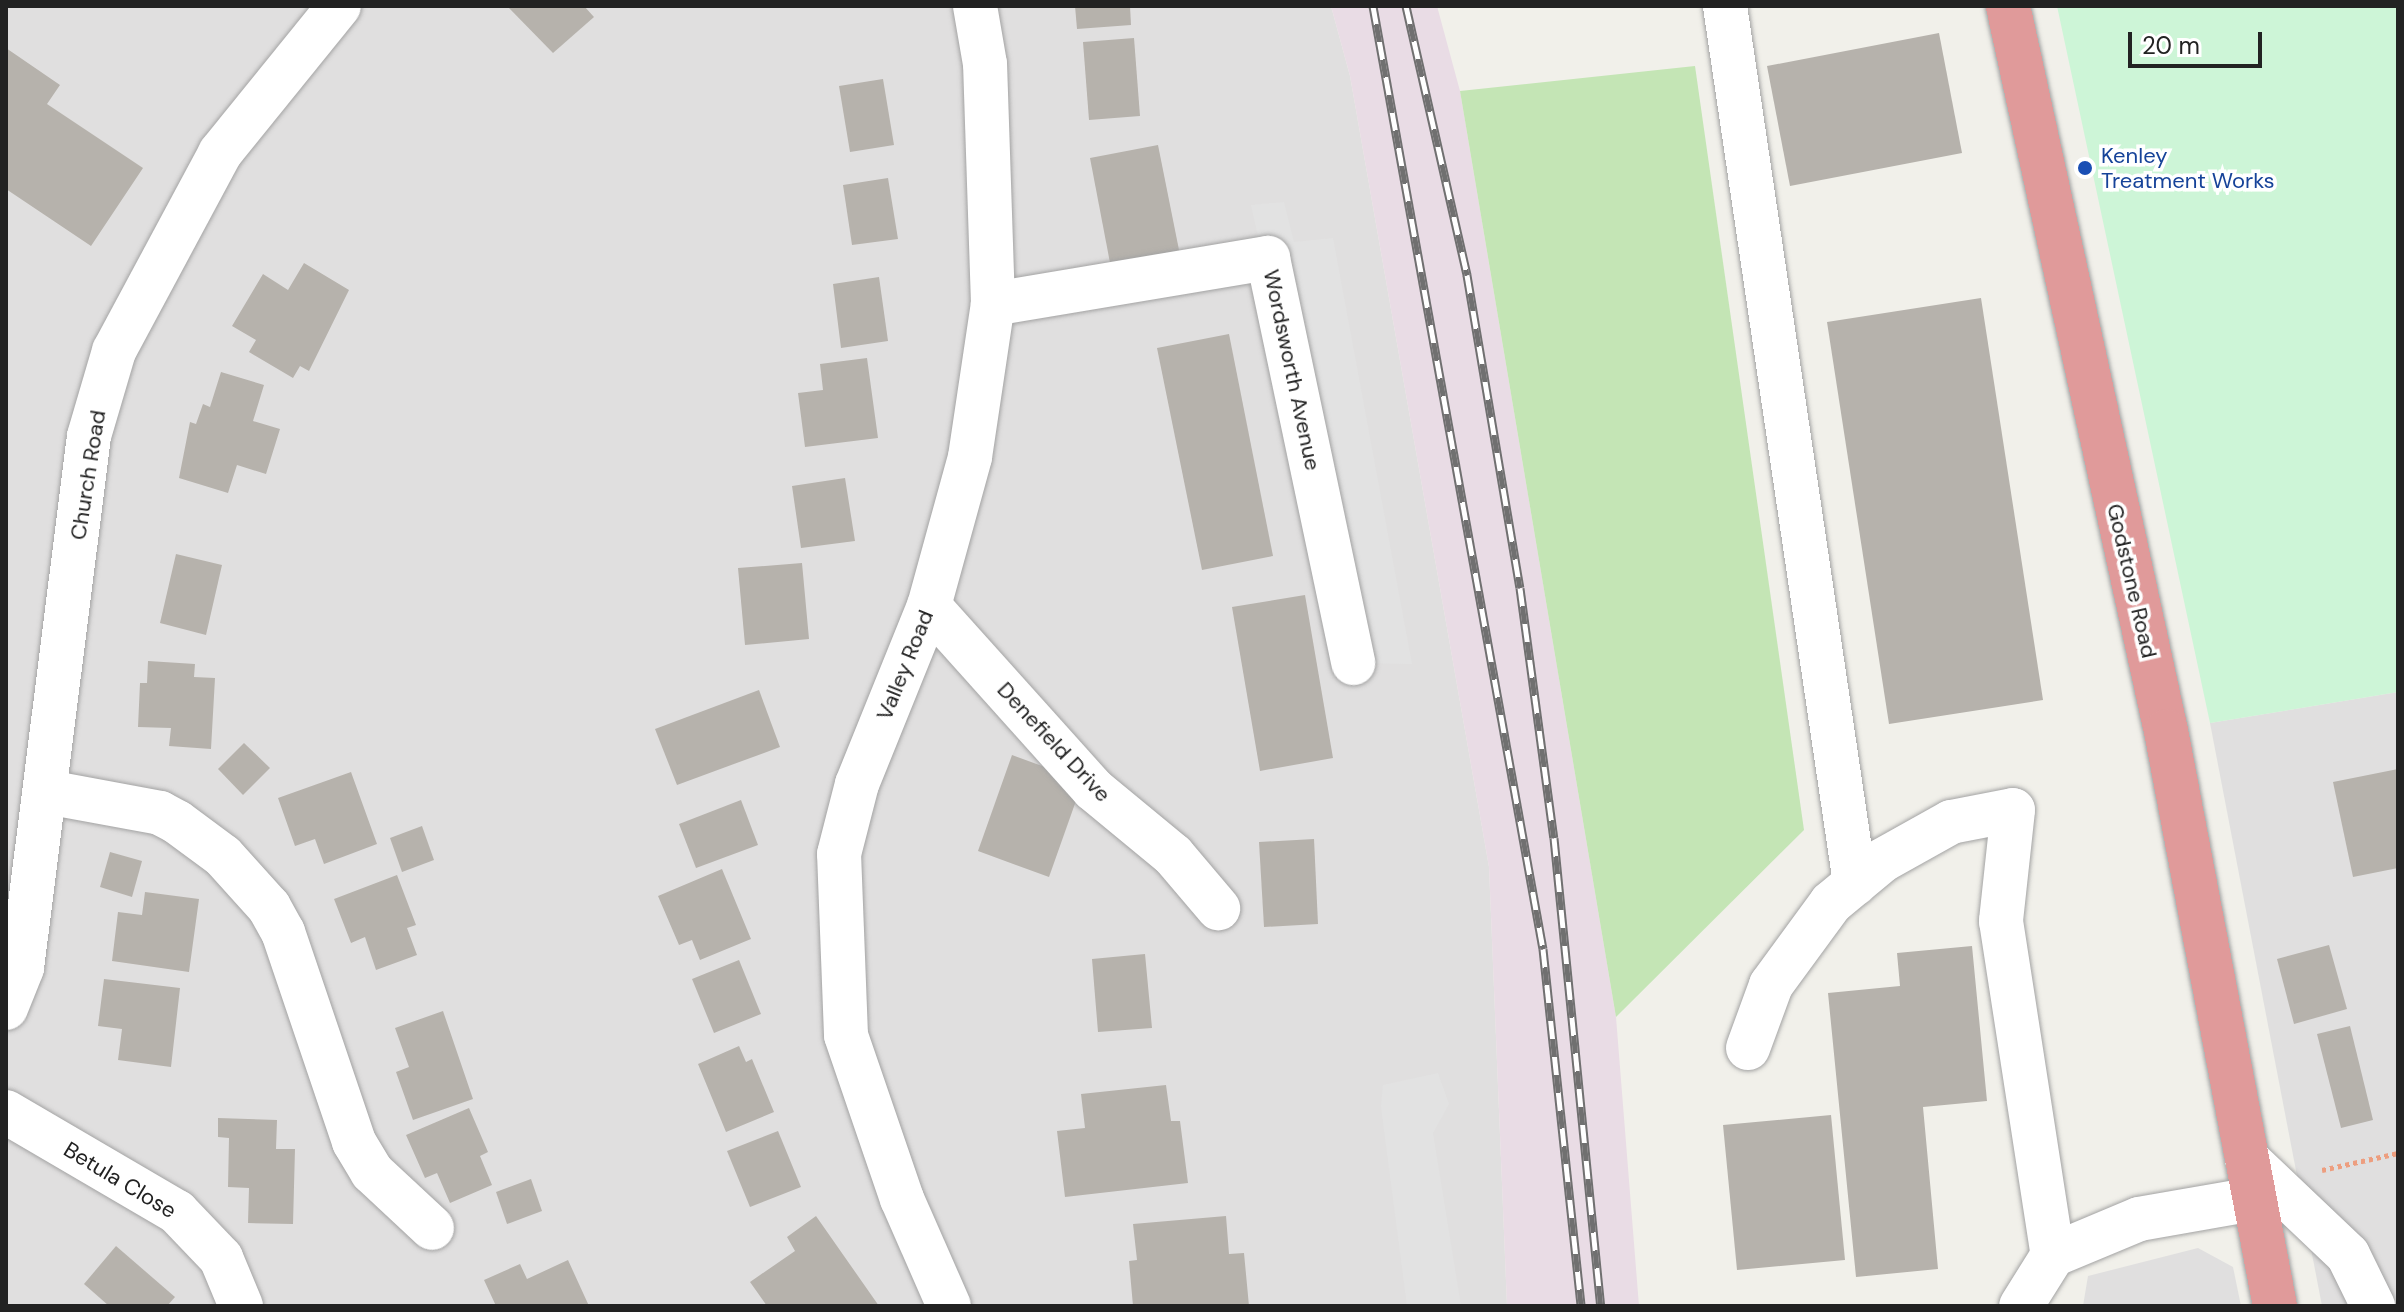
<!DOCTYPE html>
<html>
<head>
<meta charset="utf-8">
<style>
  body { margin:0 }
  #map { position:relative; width:2404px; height:1312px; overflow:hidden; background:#f1f0ea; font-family:"DM Sans",sans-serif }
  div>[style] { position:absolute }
  .residential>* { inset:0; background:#e0dfdf }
  .industrial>* { inset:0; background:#e9dce5 }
  .grass>* { inset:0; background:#c4e5b5 }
  .park>* { inset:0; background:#cdf5d7 }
  .parking>* { inset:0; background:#e2e2e2 }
  .building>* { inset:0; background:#b6b2ac }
  .path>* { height:5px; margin-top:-2.5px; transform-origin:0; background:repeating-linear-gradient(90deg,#ed9e7f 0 4px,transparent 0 8px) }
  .roads { filter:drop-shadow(0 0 2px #a3a3a3) drop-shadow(0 0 2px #a3a3a3) }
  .minor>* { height:44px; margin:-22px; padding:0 22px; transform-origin:22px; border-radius:22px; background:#fff }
  .highway>* { height:44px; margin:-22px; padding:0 22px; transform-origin:22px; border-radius:22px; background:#e09a9a }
  .rail>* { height:9px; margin-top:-4.5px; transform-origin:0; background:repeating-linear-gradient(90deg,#fff 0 18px,#707070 0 36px); box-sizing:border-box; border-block:2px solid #707070 }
  .dots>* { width:22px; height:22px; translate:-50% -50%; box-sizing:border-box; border:4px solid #fff; border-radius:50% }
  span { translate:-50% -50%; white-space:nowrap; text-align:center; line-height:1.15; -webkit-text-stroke:7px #fff; paint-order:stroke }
  .transit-label { font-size:22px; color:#164399 }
  .left { translate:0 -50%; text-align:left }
  .street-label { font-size:22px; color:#222 }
  .frame { position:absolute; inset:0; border:8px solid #222; pointer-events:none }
  .scale { position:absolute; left:2128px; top:32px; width:134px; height:36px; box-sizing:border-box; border:4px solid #222; border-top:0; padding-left:10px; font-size:24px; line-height:28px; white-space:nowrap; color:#222; -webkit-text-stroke:6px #fff; paint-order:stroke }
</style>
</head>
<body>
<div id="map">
  <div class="residential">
    <i style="clip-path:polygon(6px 6px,1331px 6px,1350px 76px,1489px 867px,1507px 1306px,6px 1306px)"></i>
    <i style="clip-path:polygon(2398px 692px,2398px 1306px,2322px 1306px,2210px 723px)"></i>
    <i style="clip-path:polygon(2198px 1248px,2233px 1267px,2241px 1306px,2083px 1306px,2088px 1276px)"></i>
  </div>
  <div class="industrial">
    <i style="clip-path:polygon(1331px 6px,1437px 6px,1460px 91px,1616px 1017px,1639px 1306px,1507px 1306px,1489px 867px,1350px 76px)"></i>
  </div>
  <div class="grass">
    <i style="clip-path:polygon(1695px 66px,1804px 830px,1616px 1017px,1460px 91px)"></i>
  </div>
  <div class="park">
    <i style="clip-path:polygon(2057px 6px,2398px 6px,2398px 692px,2210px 723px)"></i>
  </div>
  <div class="parking">
    <i style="clip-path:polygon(1284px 202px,1294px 242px,1333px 238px,1412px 664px,1353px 663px,1251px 205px)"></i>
    <i style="clip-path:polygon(1438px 1073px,1449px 1104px,1433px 1133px,1461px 1306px,1407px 1306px,1381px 1107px,1383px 1085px)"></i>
  </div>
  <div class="building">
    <i style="clip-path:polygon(507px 6px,584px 6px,594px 17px,553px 53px)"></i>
    <i style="clip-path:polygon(1075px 6px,1130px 6px,1131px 25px,1077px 29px)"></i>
    <i style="clip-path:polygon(1939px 33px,1962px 153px,1790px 186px,1767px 66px)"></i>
    <i style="clip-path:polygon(1134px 38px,1140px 116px,1089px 120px,1083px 42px)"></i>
    <i style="clip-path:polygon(6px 48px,60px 85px,47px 104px,143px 168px,91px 246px,6px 189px)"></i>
    <i style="clip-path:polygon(883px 79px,894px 145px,850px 152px,839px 86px)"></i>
    <i style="clip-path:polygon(1158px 145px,1180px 255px,1111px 268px,1090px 158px)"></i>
    <i style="clip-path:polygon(888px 178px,898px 239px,852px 245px,843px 185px)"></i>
    <i style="clip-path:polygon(304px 263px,349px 290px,309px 371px,300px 366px,293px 378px,249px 352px,256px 340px,232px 326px,263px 274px,288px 290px)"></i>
    <i style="clip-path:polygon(879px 277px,888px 341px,841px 348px,833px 284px)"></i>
    <i style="clip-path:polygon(1981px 298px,2043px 700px,1889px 724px,1827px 322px)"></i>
    <i style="clip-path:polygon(1229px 334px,1273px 556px,1202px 570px,1157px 348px)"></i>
    <i style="clip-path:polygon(867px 358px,878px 438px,805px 447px,798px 393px,823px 390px,820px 364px)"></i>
    <i style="clip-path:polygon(221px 372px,264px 385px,253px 421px,280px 429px,266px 474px,237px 465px,228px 493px,179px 478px,190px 422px,196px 424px,203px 404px,210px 407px)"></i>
    <i style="clip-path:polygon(845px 478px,855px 541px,801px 548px,792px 486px)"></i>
    <i style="clip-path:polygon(176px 554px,222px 565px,206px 635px,160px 623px)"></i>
    <i style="clip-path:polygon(802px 563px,809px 639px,745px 645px,738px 568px)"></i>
    <i style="clip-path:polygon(1305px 595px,1333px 758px,1260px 771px,1232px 607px)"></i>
    <i style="clip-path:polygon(148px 661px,195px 664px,194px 677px,215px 678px,211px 749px,169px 746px,171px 728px,138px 727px,140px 683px,147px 683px)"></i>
    <i style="clip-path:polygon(759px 690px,780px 747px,677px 785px,655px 729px)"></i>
    <i style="clip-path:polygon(244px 743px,270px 768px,243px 795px,218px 769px)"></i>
    <i style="clip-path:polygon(1012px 755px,1083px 781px,1049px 877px,978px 851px)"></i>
    <i style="clip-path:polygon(2398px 769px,2398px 868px,2353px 877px,2333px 782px)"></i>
    <i style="clip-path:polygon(351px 772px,377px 844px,324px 864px,315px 839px,295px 846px,278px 798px)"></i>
    <i style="clip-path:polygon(741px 800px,758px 845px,696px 868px,679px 824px)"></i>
    <i style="clip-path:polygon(422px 826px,434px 860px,402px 872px,390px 838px)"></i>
    <i style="clip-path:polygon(1314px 839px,1318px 924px,1264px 927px,1259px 842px)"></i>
    <i style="clip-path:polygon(110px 852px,142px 861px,132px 897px,100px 887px)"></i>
    <i style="clip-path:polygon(722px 869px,751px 939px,700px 960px,692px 940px,679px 945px,658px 896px)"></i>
    <i style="clip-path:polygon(397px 875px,416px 925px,407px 928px,417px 955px,376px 970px,365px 937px,351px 943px,334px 899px)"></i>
    <i style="clip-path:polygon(145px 892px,199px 899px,189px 972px,112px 961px,118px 912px,142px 915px)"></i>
    <i style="clip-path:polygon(2329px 945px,2347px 1009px,2294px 1024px,2277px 959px)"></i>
    <i style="clip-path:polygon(1972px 946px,1987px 1101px,1923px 1107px,1938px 1269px,1856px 1277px,1828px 993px,1900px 986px,1897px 953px)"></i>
    <i style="clip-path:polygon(1145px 954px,1152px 1028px,1098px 1032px,1092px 959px)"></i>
    <i style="clip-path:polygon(739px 960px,761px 1014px,714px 1033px,692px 979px)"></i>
    <i style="clip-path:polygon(104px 979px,180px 988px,171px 1067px,118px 1060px,122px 1029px,98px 1026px)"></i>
    <i style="clip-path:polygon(443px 1011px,473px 1099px,413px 1120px,396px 1072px,409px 1067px,395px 1028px)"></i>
    <i style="clip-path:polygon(2350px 1026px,2373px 1120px,2341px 1128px,2317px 1034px)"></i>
    <i style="clip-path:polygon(739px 1046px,746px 1062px,752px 1059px,774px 1112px,726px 1132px,698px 1064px)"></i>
    <i style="clip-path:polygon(1166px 1085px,1171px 1121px,1180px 1121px,1188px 1183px,1065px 1197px,1057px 1131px,1085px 1128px,1081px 1094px)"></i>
    <i style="clip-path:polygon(469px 1108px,488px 1152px,480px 1156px,492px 1185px,450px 1203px,437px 1173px,425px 1178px,406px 1135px)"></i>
    <i style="clip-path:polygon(1831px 1115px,1845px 1260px,1737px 1270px,1723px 1125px)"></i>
    <i style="clip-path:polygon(218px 1118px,277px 1120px,276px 1149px,295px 1149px,293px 1224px,248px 1223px,249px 1188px,228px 1187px,229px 1138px,218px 1137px)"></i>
    <i style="clip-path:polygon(778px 1131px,801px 1187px,750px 1207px,727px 1151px)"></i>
    <i style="clip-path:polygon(531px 1179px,542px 1211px,507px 1224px,496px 1192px)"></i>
    <i style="clip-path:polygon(816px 1216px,879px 1306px,767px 1306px,750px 1282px,795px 1251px,787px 1237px)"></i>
    <i style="clip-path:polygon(1226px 1216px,1229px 1254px,1244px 1253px,1249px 1306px,1133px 1306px,1129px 1261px,1137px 1260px,1133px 1224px)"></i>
    <i style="clip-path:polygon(116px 1246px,175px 1297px,167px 1306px,109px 1306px,84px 1284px)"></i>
    <i style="clip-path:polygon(568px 1260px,589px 1306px,496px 1306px,484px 1280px,520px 1264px,527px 1279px)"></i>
  </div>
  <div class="path">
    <i style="left:2322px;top:1170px;width:78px;rotate:-12.6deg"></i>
  </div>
  <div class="roads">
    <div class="minor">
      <i style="left:1725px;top:6px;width:887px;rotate:81.57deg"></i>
      <i style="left:993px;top:304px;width:279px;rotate:-9.5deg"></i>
      <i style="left:1268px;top:258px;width:414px;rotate:78.1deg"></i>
      <i style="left:929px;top:606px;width:246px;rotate:48.1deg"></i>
      <i style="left:1093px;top:789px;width:104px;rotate:39.5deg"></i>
      <i style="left:1173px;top:855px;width:70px;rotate:49.7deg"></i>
      <i style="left:47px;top:792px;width:115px;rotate:10.5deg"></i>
      <i style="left:160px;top:813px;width:19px;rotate:28deg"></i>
      <i style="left:177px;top:822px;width:57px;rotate:36.5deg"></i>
      <i style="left:223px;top:856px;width:69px;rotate:48deg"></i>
      <i style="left:269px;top:907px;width:29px;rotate:61deg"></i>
      <i style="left:283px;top:932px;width:222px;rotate:71.3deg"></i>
      <i style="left:354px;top:1142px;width:35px;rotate:59deg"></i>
      <i style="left:372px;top:1172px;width:82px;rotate:43deg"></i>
      <i style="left:6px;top:1008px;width:43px;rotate:-68.2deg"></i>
      <i style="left:22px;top:968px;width:536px;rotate:-82.82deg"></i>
      <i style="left:89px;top:436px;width:89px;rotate:-73.6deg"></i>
      <i style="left:114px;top:351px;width:225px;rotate:-61.8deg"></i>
      <i style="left:220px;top:153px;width:189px;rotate:-51deg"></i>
      <i style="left:1748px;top:1048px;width:67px;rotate:-69.9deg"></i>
      <i style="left:1771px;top:985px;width:102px;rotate:-53.8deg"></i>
      <i style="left:1831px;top:903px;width:67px;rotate:-39.6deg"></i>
      <i style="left:1883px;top:860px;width:78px;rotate:-29.2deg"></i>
      <i style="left:1951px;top:822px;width:63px;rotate:-11deg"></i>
      <i style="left:2013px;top:810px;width:112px;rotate:96.2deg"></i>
      <i style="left:2001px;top:921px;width:338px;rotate:81.2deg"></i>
      <i style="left:2053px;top:1255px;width:60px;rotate:122.1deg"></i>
      <i style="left:6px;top:1112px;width:198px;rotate:30.3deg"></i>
      <i style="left:177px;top:1212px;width:64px;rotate:46.3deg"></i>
      <i style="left:221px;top:1258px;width:52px;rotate:67.4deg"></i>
      <i style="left:2247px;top:1159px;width:139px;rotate:43.5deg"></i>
      <i style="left:2348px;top:1255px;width:57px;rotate:63.9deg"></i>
      <i style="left:2053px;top:1255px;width:93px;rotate:-22.7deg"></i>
      <i style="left:2139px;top:1219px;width:117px;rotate:-9.9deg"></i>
      <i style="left:949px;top:1306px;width:117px;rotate:-113.7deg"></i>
      <i style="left:902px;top:1199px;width:173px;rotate:-108.9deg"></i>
      <i style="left:846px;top:1035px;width:181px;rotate:-92.2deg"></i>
      <i style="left:839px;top:854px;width:72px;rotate:-75.6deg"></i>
      <i style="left:857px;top:784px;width:192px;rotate:-68deg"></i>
      <i style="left:929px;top:606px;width:155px;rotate:-74.6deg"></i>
      <i style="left:970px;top:457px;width:155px;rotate:-81.5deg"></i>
      <i style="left:993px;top:304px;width:240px;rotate:-91.9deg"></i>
      <i style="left:985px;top:64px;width:59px;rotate:-99.8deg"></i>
    </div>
    <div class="highway">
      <i style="left:2008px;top:6px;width:742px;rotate:77.71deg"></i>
      <i style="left:2166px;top:731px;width:585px;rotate:79.27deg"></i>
    </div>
  </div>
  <div class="rail">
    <i style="left:1373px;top:6px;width:958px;rotate:79.78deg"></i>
    <i style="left:1543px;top:949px;width:359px;rotate:83.9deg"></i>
    <i style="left:1406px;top:6px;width:276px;rotate:77.2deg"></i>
    <i style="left:1467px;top:275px;width:317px;rotate:80.4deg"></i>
    <i style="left:1520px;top:588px;width:252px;rotate:82.3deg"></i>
    <i style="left:1554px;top:838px;width:470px;rotate:84.3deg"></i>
  </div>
  <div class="dots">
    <i style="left:2085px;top:168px;background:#1a4fb4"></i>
  </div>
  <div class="transit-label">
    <span class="left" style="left:2101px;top:168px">Kenley<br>Treatment Works</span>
  </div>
  <div class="street-label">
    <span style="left:1292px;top:370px;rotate:78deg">Wordsworth Avenue</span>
    <span style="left:88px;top:475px;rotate:-81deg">Church Road</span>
    <span style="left:2132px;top:581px;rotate:77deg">Godstone Road</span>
    <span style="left:905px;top:665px;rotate:-68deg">Valley Road</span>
    <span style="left:1054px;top:742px;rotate:47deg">Denefield Drive</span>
    <span style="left:120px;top:1180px;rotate:31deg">Betula Close</span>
  </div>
  <div class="frame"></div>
  <div class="scale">20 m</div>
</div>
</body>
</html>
